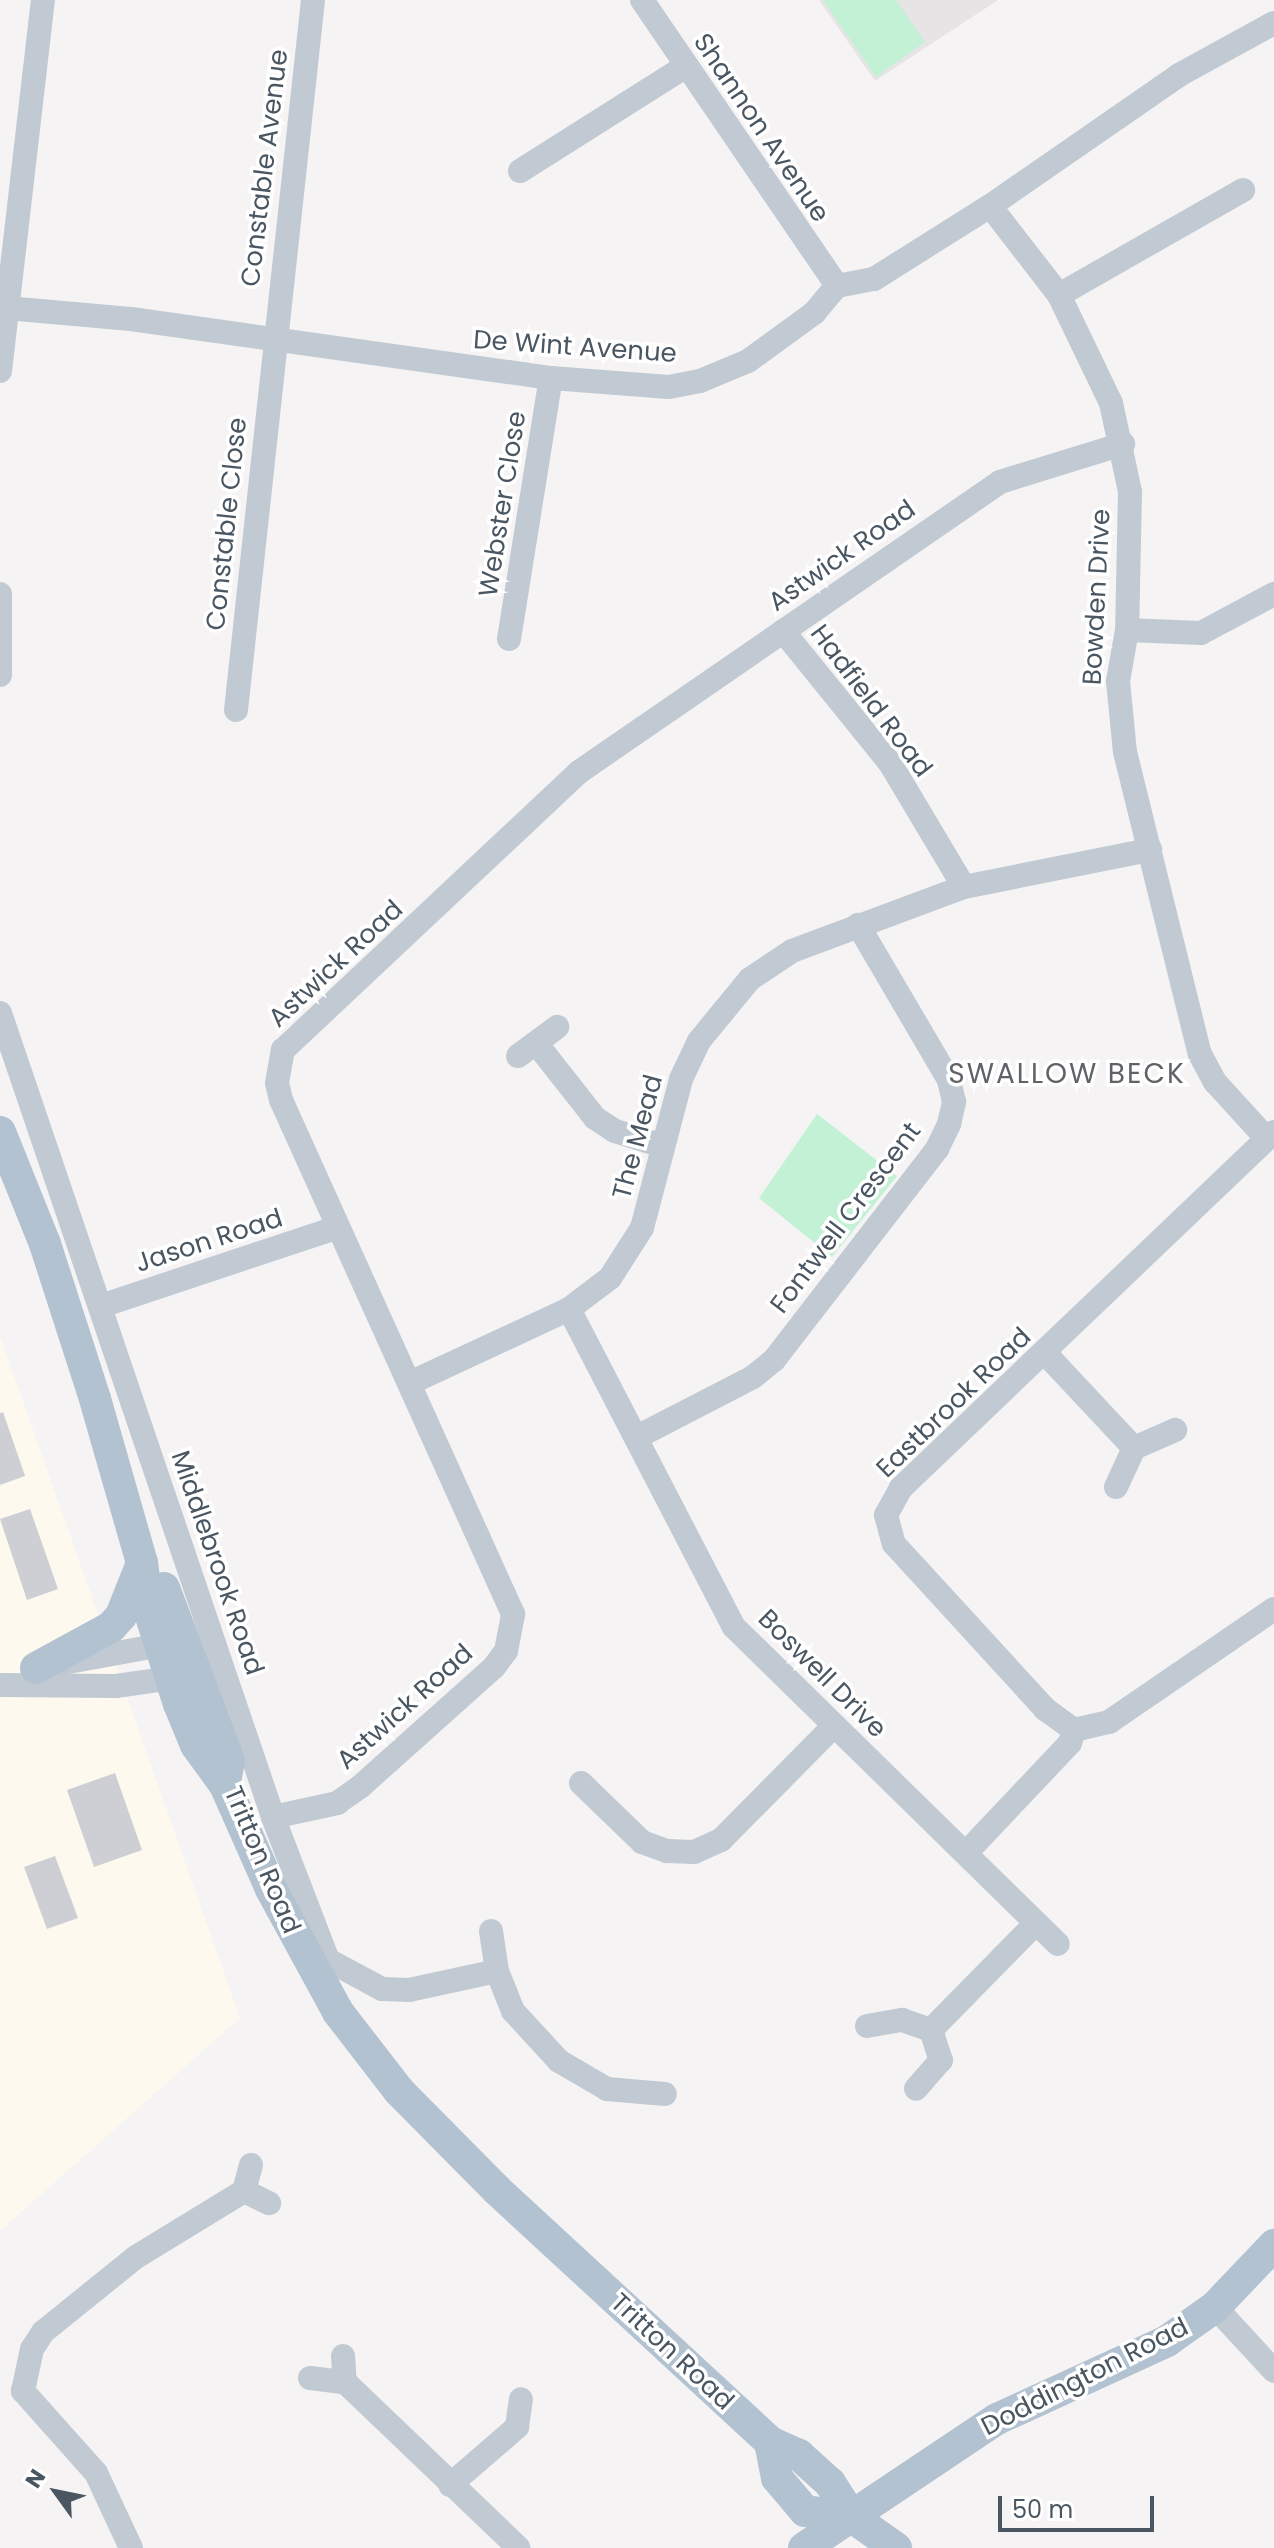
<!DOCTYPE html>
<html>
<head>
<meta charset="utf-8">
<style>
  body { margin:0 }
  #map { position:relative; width:1274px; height:2548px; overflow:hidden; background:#f5f3f3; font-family:Poppins,sans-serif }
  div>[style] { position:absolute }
  .commercial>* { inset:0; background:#fdf9ef }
  .education>* { inset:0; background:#e6e4e5 }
  .green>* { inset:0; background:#c3f1d5 }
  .building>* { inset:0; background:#cdcfd5 }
  .minor>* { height:24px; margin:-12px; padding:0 12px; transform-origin:12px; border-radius:12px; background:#c1cad2 }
  .major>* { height:32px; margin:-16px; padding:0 16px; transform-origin:16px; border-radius:16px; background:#b3c2d1 }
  span { translate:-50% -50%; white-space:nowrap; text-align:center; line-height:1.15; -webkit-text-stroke:7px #fff; paint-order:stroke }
  .street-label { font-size:26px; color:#4a5661 }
  .neighbourhood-label { font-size:28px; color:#5f6368; letter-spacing:2px }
  .north { position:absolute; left:16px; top:2452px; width:80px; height:80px; -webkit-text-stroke:6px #fff; paint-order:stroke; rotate:303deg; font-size:22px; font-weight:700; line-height:32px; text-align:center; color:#4a5661 }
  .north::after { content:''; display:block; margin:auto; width:28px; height:36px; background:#4a5661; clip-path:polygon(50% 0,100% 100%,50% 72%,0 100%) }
  .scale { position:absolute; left:998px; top:2496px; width:156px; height:36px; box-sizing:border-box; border:4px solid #4a5661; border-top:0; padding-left:10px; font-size:24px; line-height:28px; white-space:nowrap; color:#4a5661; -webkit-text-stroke:6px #fff; paint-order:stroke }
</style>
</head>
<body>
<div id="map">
  <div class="commercial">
    <i style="clip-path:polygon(0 1336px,240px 2018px,0 2231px)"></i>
  </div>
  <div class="education">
    <i style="clip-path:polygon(819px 0,998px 0,875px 81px)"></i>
  </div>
  <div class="green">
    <i style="clip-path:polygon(823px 0,896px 0,925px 42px,876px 77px)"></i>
    <i style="clip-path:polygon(817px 1114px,897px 1176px,832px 1257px,759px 1198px)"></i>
  </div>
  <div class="building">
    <i style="clip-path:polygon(3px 1412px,25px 1476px,0 1485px,0 1413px)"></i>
    <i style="clip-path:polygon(30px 1509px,58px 1589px,27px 1600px,0 1519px)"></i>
    <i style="clip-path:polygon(115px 1773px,142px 1850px,94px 1867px,67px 1790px)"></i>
    <i style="clip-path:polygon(55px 1856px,78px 1918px,47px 1929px,24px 1867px)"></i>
  </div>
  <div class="minor">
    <i style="left:642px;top:0;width:346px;rotate:55.7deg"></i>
    <i style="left:520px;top:171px;width:196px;rotate:-32.3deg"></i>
    <i style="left:990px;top:206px;width:113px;rotate:52.2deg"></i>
    <i style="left:1059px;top:295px;width:120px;rotate:64.3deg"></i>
    <i style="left:1111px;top:403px;width:91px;rotate:77.9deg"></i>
    <i style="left:1130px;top:492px;width:138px;rotate:91.2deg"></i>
    <i style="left:1127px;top:630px;width:52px;rotate:100deg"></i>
    <i style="left:1118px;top:681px;width:71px;rotate:84.4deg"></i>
    <i style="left:1125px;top:752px;width:311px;rotate:76.1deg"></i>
    <i style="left:1200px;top:1054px;width:32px;rotate:62deg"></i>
    <i style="left:1215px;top:1082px;width:77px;rotate:47.6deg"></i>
    <i style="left:1059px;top:295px;width:212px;rotate:-29.7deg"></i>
    <i style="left:7px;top:308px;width:124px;rotate:5.1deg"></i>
    <i style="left:131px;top:319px;width:424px;rotate:8deg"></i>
    <i style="left:551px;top:378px;width:118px;rotate:4.4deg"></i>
    <i style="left:669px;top:387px;width:32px;rotate:-11deg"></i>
    <i style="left:700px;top:381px;width:52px;rotate:-22.6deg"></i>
    <i style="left:748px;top:361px;width:82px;rotate:-36deg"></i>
    <i style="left:814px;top:313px;width:35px;rotate:-50deg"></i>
    <i style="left:837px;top:286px;width:38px;rotate:-11deg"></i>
    <i style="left:874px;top:279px;width:137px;rotate:-32.2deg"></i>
    <i style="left:990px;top:206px;width:230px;rotate:-34.7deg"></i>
    <i style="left:1179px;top:75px;width:108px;rotate:-28.7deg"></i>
    <i style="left:0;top:371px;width:373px;rotate:-83.4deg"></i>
    <i style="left:0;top:594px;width:81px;rotate:90deg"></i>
    <i style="left:1127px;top:630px;width:74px;rotate:2.3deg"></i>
    <i style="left:1201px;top:633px;width:83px;rotate:-28.1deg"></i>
    <i style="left:783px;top:631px;width:170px;rotate:51deg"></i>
    <i style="left:890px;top:763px;width:144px;rotate:59.2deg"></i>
    <i style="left:509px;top:639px;width:264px;rotate:-80.9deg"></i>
    <i style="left:236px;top:710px;width:714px;rotate:-83.81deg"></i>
    <i style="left:0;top:1013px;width:849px;rotate:71.24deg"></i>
    <i style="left:273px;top:1817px;width:153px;rotate:69deg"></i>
    <i style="left:328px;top:1960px;width:61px;rotate:28.2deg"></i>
    <i style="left:382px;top:1989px;width:27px;rotate:2deg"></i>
    <i style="left:409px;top:1990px;width:90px;rotate:-12.2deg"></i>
    <i style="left:536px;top:1043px;width:95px;rotate:51.8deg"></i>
    <i style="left:595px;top:1118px;width:24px;rotate:33deg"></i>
    <i style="left:615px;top:1131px;width:50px;rotate:17.4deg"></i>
    <i style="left:518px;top:1056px;width:49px;rotate:-36.6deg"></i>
    <i style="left:1274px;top:1132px;width:516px;rotate:136.34deg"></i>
    <i style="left:901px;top:1488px;width:31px;rotate:119deg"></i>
    <i style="left:886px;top:1515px;width:30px;rotate:75deg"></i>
    <i style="left:894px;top:1544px;width:224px;rotate:47.5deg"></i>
    <i style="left:1045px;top:1709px;width:36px;rotate:36deg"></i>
    <i style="left:1074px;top:1730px;width:36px;rotate:-13deg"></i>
    <i style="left:1109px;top:1722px;width:200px;rotate:-34.4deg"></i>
    <i style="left:101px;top:1306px;width:247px;rotate:-18.4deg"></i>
    <i style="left:569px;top:1309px;width:358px;rotate:62.6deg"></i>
    <i style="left:734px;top:1627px;width:453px;rotate:44.4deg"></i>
    <i style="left:1045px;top:1353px;width:130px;rotate:46.9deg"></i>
    <i style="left:1134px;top:1448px;width:45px;rotate:-23.7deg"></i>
    <i style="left:412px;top:1382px;width:173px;rotate:-24.9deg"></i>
    <i style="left:569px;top:1309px;width:51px;rotate:-37.1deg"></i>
    <i style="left:610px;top:1278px;width:59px;rotate:-57.4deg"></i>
    <i style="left:642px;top:1228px;width:154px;rotate:-75.3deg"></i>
    <i style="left:681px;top:1079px;width:42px;rotate:-64.7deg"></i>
    <i style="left:699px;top:1041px;width:80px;rotate:-50.6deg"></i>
    <i style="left:750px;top:979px;width:50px;rotate:-33.7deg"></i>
    <i style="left:792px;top:951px;width:184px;rotate:-20.4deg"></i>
    <i style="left:964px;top:887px;width:190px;rotate:-11.3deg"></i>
    <i style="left:637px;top:1437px;width:131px;rotate:-27.3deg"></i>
    <i style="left:753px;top:1377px;width:27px;rotate:-39deg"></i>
    <i style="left:774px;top:1360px;width:267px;rotate:-52.3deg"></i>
    <i style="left:937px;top:1149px;width:28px;rotate:-64deg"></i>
    <i style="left:949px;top:1124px;width:23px;rotate:-77deg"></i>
    <i style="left:954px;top:1102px;width:23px;rotate:-103deg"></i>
    <i style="left:949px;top:1080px;width:180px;rotate:-120.4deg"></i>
    <i style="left:1116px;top:1487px;width:43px;rotate:-65.2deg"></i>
    <i style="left:52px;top:1665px;width:127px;rotate:-10.4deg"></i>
    <i style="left:0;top:1685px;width:116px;rotate:0.5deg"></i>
    <i style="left:116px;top:1686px;width:70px;rotate:-8.2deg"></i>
    <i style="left:581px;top:1783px;width:85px;rotate:44deg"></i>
    <i style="left:642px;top:1842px;width:27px;rotate:20deg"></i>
    <i style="left:667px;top:1851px;width:27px;rotate:2deg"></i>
    <i style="left:694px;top:1852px;width:30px;rotate:-24deg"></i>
    <i style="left:721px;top:1840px;width:161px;rotate:-45.3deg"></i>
    <i style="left:273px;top:1817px;width:66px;rotate:-12.3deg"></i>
    <i style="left:337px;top:1803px;width:29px;rotate:-35deg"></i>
    <i style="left:361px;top:1786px;width:178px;rotate:-41.8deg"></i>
    <i style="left:494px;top:1667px;width:20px;rotate:-53deg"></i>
    <i style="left:506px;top:1651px;width:38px;rotate:-79deg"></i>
    <i style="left:513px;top:1614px;width:564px;rotate:-114.29deg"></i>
    <i style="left:281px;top:1100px;width:17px;rotate:-103deg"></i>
    <i style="left:277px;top:1083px;width:34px;rotate:-80deg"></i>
    <i style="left:283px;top:1050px;width:406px;rotate:-43.2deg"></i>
    <i style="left:579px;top:772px;width:511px;rotate:-34.56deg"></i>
    <i style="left:1000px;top:482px;width:129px;rotate:-17.2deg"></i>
    <i style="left:966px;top:1853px;width:151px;rotate:-46.6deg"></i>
    <i style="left:1070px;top:1743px;width:14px;rotate:-73deg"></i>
    <i style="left:491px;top:1931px;width:40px;rotate:81.5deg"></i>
    <i style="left:497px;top:1971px;width:43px;rotate:68.2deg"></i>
    <i style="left:513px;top:2011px;width:68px;rotate:47.4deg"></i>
    <i style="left:559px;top:2061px;width:56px;rotate:30.3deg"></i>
    <i style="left:607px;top:2089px;width:58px;rotate:4.9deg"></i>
    <i style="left:867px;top:2026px;width:36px;rotate:-10deg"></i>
    <i style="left:902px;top:2020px;width:31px;rotate:19deg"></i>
    <i style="left:931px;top:2030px;width:32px;rotate:72deg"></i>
    <i style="left:941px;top:2060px;width:38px;rotate:131deg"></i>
    <i style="left:931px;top:2030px;width:150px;rotate:-45.5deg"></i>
    <i style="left:244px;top:2191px;width:28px;rotate:26deg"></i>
    <i style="left:1215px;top:2307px;width:87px;rotate:47.3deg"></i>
    <i style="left:343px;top:2356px;width:26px;rotate:86deg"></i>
    <i style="left:345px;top:2382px;width:240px;rotate:43.7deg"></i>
    <i style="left:310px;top:2378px;width:35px;rotate:7deg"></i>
    <i style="left:450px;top:2485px;width:89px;rotate:-40.9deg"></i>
    <i style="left:517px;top:2427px;width:28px;rotate:-82deg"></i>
    <i style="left:131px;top:2548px;width:83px;rotate:-115deg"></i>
    <i style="left:96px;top:2473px;width:110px;rotate:-131.7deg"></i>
    <i style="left:23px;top:2391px;width:43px;rotate:-77.9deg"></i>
    <i style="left:32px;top:2349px;width:20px;rotate:-57deg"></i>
    <i style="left:43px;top:2332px;width:119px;rotate:-38.9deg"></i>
    <i style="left:136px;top:2257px;width:127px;rotate:-31.4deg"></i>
    <i style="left:244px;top:2191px;width:27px;rotate:-75deg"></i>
  </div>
  <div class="major">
    <i style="left:0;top:1132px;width:121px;rotate:68.1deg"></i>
    <i style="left:45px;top:1244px;width:163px;rotate:72.1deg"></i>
    <i style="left:95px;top:1399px;width:171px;rotate:74deg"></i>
    <i style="left:142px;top:1563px;width:44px;rotate:82.2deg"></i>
    <i style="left:148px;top:1607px;width:102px;rotate:72.3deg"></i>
    <i style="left:179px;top:1704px;width:44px;rotate:67.5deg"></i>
    <i style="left:196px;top:1745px;width:49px;rotate:54.1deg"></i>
    <i style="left:225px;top:1785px;width:114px;rotate:66.1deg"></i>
    <i style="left:271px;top:1889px;width:140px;rotate:61.4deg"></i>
    <i style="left:338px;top:2012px;width:100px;rotate:52.3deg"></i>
    <i style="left:399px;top:2091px;width:139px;rotate:45.3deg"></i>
    <i style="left:497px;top:2190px;width:372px;rotate:42.7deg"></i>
    <i style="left:770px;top:2442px;width:32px;rotate:24deg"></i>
    <i style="left:799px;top:2455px;width:42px;rotate:42.1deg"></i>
    <i style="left:830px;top:2483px;width:40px;rotate:57.1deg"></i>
    <i style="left:852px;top:2517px;width:54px;rotate:35.2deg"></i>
    <i style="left:164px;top:1588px;width:185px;rotate:69.4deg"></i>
    <i style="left:229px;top:1761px;width:21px;rotate:101deg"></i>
    <i style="left:36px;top:1668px;width:85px;rotate:-28.7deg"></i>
    <i style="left:111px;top:1627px;width:15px;rotate:-48deg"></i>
    <i style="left:121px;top:1616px;width:52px;rotate:-68.4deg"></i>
    <i style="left:770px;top:2442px;width:37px;rotate:79deg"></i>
    <i style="left:777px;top:2478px;width:43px;rotate:49.7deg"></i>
    <i style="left:805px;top:2511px;width:47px;rotate:7.3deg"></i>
    <i style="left:804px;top:2548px;width:232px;rotate:-33.8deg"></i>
    <i style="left:997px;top:2419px;width:187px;rotate:-24.6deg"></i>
    <i style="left:1167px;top:2341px;width:59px;rotate:-35.3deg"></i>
    <i style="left:1215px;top:2307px;width:86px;rotate:-46.4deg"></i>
  </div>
  <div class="street-label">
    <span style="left:761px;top:128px;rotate:56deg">Shannon Avenue</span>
    <span style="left:265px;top:168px;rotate:-83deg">Constable Avenue</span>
    <span style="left:575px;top:347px;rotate:4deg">De Wint Avenue</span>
    <span style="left:503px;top:504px;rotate:-81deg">Webster Close</span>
    <span style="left:227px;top:524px;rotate:-84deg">Constable Close</span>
    <span style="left:842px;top:556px;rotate:-35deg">Astwick Road</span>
    <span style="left:1097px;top:597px;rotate:-87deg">Bowden Drive</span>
    <span style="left:871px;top:701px;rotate:53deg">Hadfield Road</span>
    <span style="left:336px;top:964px;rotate:-43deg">Astwick Road</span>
    <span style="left:638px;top:1137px;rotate:-75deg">The Mead</span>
    <span style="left:846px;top:1218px;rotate:-53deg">Fontwell Crescent</span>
    <span style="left:209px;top:1241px;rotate:-18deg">Jason Road</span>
    <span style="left:954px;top:1403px;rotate:-44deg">Eastbrook Road</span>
    <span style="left:217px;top:1563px;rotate:71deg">Middlebrook Road</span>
    <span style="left:822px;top:1674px;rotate:45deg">Boswell Drive</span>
    <span style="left:405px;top:1707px;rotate:-42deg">Astwick Road</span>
    <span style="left:262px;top:1860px;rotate:67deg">Tritton Road</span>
    <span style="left:672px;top:2352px;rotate:43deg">Tritton Road</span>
    <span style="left:1085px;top:2377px;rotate:-27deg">Doddington Road</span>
  </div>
  <div class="neighbourhood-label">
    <span style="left:1067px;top:1074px">SWALLOW BECK</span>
  </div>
  <div class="north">N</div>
  <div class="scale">50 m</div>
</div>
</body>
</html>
